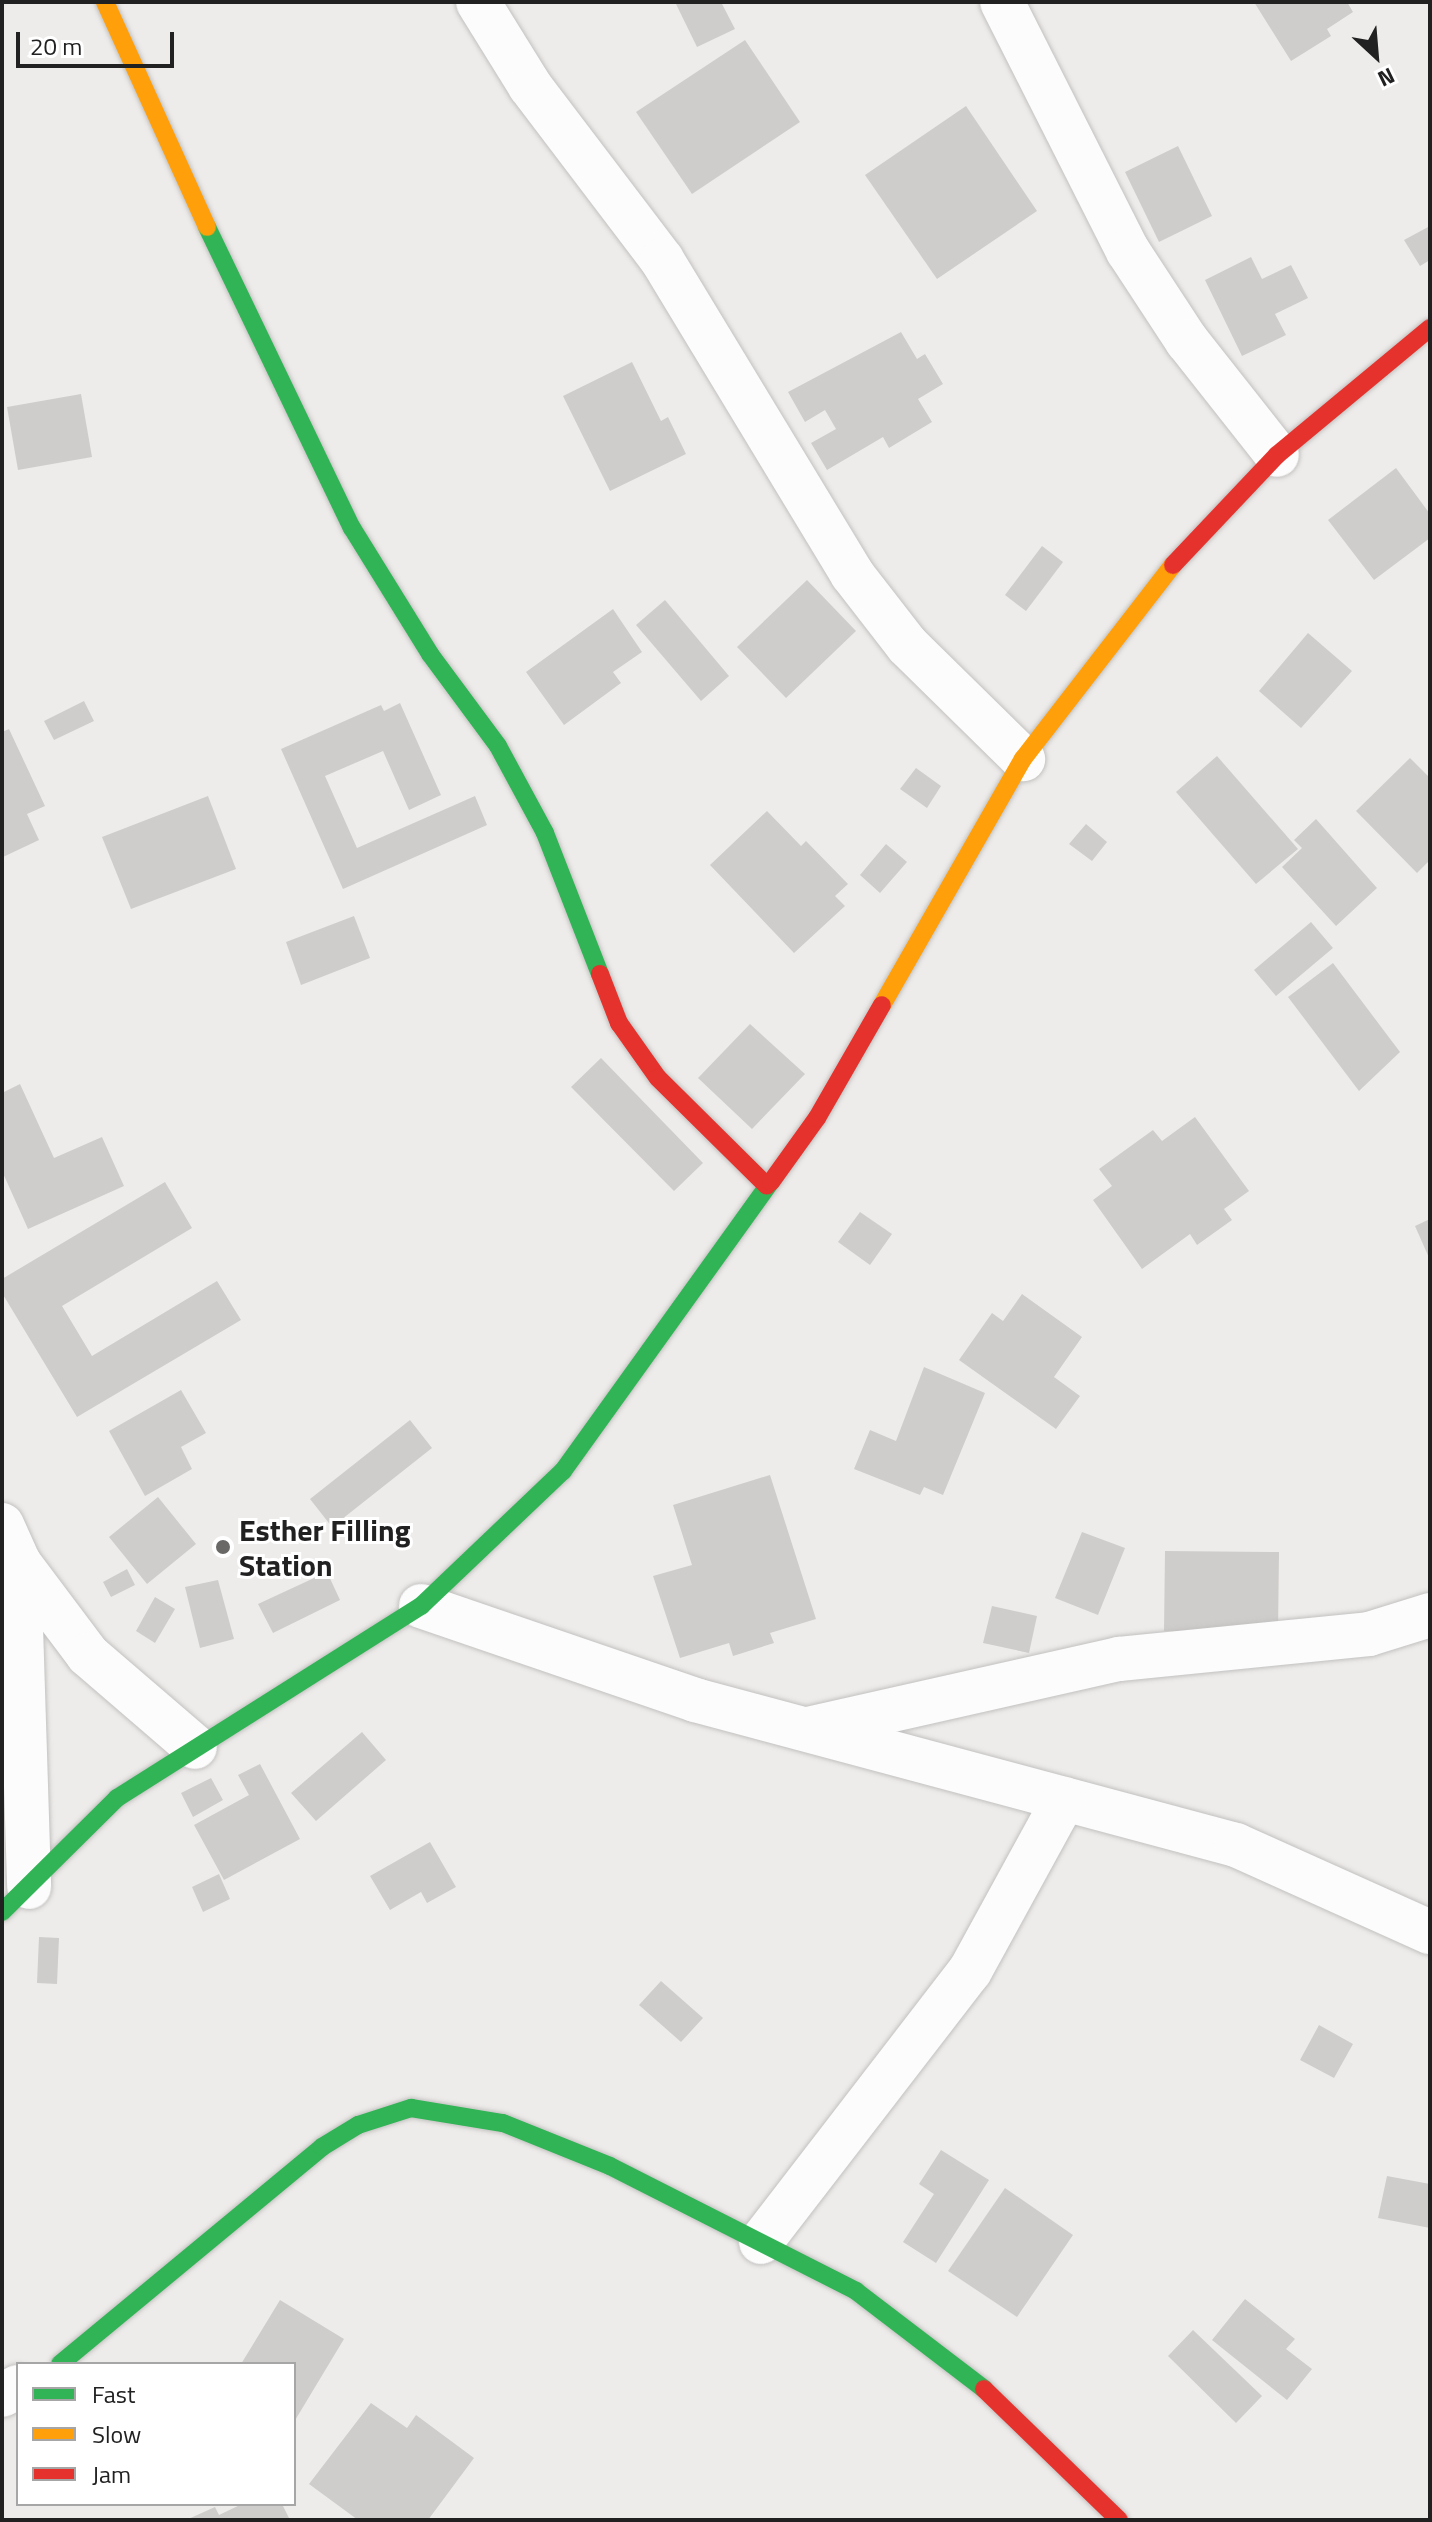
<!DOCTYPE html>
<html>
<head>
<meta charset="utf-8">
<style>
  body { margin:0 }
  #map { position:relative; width:1432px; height:2522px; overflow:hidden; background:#eeecea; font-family:"Titillium Web",sans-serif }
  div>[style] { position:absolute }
  .building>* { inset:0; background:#cfcdcb }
  .roads { filter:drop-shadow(0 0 2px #c2c1c0) drop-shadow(0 0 2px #c2c1c0) }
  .street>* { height:44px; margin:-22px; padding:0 22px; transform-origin:22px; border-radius:22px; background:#fcfcfc }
  .fast>* { height:18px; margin:-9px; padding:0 9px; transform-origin:9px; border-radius:9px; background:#30b455 }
  .slow>* { height:18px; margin:-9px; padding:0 9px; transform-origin:9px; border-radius:9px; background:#ff9f0a }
  .jam>* { height:18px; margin:-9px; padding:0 9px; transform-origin:9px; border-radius:9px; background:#e5322d }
  .dots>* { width:22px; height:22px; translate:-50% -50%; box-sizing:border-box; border:4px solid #fff; border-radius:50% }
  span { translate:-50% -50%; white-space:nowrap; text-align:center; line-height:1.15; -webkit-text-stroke:6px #fff; paint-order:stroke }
  .poi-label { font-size:30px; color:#212121; font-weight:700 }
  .left { translate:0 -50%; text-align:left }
  .frame { position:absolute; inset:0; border:4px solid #212121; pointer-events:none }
  .legend { position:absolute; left:16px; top:2362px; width:280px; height:144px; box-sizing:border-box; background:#fff; border:2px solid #a6a6a6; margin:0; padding:10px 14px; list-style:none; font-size:24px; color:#212121 }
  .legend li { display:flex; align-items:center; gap:16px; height:40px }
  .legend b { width:40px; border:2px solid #a6a6a6 }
  .north { position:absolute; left:1336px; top:16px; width:80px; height:80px; -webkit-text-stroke:6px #fff; paint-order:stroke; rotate:154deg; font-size:22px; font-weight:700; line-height:32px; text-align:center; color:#212121 }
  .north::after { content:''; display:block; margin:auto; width:28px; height:36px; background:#212121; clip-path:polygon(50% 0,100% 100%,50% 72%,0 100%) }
  .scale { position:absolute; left:16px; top:32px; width:158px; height:36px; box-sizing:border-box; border:4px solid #212121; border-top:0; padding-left:10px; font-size:24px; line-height:28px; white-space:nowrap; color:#212121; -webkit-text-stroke:6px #fff; paint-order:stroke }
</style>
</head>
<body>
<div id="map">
  <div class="building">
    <i style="clip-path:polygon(675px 2px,721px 2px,735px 29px,697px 47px)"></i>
    <i style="clip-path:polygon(1254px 2px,1347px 2px,1353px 12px,1327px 29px,1331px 36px,1291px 61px)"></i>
    <i style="clip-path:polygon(745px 40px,800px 122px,692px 194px,636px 112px)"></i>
    <i style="clip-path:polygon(966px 106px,1037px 211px,937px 279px,865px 175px)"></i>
    <i style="clip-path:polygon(1178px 146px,1212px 216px,1159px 242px,1125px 172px)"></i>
    <i style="clip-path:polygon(1430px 226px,1430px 260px,1420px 266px,1404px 240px)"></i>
    <i style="clip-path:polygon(1251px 257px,1262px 279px,1291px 265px,1308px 298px,1275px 314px,1286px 335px,1242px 356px,1205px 280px)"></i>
    <i style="clip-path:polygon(901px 332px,917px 359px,925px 354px,943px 384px,918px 399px,932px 422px,889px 448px,883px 437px,827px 470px,811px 443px,836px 429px,825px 410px,805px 422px,788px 392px)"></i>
    <i style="clip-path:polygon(632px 362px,661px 421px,668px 417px,686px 454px,610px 491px,563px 396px)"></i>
    <i style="clip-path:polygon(81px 394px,92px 457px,18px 470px,7px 407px)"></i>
    <i style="clip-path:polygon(1396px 468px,1430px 514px,1430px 538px,1374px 580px,1328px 520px)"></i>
    <i style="clip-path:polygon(1042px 546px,1063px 562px,1026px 611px,1005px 595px)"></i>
    <i style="clip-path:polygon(807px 580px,856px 631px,786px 698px,737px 647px)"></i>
    <i style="clip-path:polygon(665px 600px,729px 676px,701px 701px,636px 625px)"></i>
    <i style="clip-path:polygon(613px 609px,642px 652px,613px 672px,621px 683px,564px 725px,526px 672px)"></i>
    <i style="clip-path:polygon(1308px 633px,1352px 671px,1301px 728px,1259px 691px)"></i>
    <i style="clip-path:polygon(84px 701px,94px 721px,54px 740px,44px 721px)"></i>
    <i style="clip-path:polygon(400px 703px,441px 795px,409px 810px,383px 751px,325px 776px,357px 848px,475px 796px,487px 825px,343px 889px,281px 749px,381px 705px,384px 711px)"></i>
    <i style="clip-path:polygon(9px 729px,45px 806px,27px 814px,39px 840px,3px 857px,2px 732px)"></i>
    <i style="clip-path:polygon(1217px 756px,1298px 849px,1256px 884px,1176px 792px)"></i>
    <i style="clip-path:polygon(1410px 758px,1430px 778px,1430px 860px,1417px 873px,1356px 811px)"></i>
    <i style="clip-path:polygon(916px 768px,941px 786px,927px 808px,900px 789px)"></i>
    <i style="clip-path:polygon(208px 796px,236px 869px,131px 909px,102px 837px)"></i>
    <i style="clip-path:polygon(767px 811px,801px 846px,806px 841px,848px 884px,835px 896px,845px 906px,794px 953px,710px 865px)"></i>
    <i style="clip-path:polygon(1316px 819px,1377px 888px,1336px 926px,1282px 867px,1302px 848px,1294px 840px)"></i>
    <i style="clip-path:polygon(1086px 824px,1107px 842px,1092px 861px,1069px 844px)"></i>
    <i style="clip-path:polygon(886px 844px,907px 862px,880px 893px,860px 875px)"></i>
    <i style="clip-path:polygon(354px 916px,370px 958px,301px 985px,286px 942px)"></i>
    <i style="clip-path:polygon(1311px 922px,1333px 948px,1276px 996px,1254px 970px)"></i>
    <i style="clip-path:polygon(1333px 963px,1400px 1052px,1359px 1091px,1288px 997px)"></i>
    <i style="clip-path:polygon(750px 1024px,805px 1074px,752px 1129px,698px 1078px)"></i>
    <i style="clip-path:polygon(601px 1058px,703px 1163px,674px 1191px,571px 1087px)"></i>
    <i style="clip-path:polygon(20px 1084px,54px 1158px,102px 1137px,124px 1186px,28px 1229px,2px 1171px,2px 1093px)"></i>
    <i style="clip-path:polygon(1195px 1117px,1249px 1191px,1224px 1209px,1232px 1220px,1197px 1245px,1190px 1234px,1142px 1269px,1093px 1200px,1112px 1186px,1099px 1169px,1153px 1130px,1162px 1141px)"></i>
    <i style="clip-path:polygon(165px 1182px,192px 1228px,62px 1306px,92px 1356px,217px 1281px,241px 1320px,77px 1417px,2px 1293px,2px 1279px)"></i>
    <i style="clip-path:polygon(860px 1212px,892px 1234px,870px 1265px,838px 1242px)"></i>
    <i style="clip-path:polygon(1430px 1219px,1430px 1260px,1415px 1226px)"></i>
    <i style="clip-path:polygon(1022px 1294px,1082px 1337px,1054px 1377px,1080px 1396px,1056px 1429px,959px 1360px,992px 1313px,1003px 1321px)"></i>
    <i style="clip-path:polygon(924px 1367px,985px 1393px,943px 1495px,924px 1487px,920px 1495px,854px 1469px,870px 1430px,896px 1441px)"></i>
    <i style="clip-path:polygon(181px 1390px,206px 1433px,181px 1447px,192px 1469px,145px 1496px,109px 1431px)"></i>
    <i style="clip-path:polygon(410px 1420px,432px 1448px,332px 1527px,310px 1499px)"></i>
    <i style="clip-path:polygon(770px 1475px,816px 1619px,770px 1633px,774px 1643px,733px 1656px,729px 1643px,680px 1658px,653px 1576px,692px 1565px,673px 1505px)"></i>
    <i style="clip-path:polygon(158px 1497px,196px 1544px,147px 1584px,109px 1537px)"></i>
    <i style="clip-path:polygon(1082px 1532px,1125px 1548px,1098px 1615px,1055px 1598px)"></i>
    <i style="clip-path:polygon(1165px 1551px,1279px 1552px,1278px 1632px,1164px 1631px)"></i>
    <i style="clip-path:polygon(127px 1569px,135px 1585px,111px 1597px,103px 1582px)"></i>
    <i style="clip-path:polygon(327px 1572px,340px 1600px,273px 1633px,258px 1604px)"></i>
    <i style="clip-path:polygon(218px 1580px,234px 1639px,200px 1648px,185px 1587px)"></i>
    <i style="clip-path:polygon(155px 1597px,175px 1609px,155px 1643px,136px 1631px)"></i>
    <i style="clip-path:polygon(992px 1606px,1037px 1616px,1029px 1653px,983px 1643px)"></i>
    <i style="clip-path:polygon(362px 1732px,386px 1760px,316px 1821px,291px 1793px)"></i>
    <i style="clip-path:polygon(260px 1764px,300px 1839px,224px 1880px,194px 1825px,249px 1795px,238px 1775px)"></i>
    <i style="clip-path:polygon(211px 1778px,223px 1800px,193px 1817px,181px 1793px)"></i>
    <i style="clip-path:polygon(430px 1842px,456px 1887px,427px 1903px,421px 1892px,390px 1910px,370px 1876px)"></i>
    <i style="clip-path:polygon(219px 1874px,230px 1899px,203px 1912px,192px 1887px)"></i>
    <i style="clip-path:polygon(39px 1937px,59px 1938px,57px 1984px,37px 1983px)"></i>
    <i style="clip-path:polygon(661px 1981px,703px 2018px,681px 2042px,639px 2005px)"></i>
    <i style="clip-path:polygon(1319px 2025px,1353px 2044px,1334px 2078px,1300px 2060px)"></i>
    <i style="clip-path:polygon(941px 2150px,989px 2180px,936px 2263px,903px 2242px,934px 2194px,919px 2184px)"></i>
    <i style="clip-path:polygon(1387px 2176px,1430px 2184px,1430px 2228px,1378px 2218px)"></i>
    <i style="clip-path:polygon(1005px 2188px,1073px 2235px,1017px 2317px,948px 2271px)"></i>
    <i style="clip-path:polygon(1245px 2299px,1295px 2339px,1286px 2349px,1312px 2369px,1287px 2400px,1212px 2340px)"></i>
    <i style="clip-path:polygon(280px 2300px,344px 2339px,294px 2422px,294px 2364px,241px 2364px)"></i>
    <i style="clip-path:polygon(1193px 2330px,1262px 2396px,1236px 2423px,1168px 2356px)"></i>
    <i style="clip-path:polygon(371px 2403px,407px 2428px,416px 2415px,474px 2458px,428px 2520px,358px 2520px,309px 2484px)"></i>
    <i style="clip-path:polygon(242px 2504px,282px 2504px,290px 2520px,186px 2520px,215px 2507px,219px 2515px)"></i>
  </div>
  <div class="roads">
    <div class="street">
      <i style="left:478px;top:2px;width:99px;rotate:58.2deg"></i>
      <i style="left:530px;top:86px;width:218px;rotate:52.8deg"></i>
      <i style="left:662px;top:260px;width:367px;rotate:58.8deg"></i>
      <i style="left:852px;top:574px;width:90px;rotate:52.2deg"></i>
      <i style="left:907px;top:645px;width:163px;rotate:44.5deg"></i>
      <i style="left:1002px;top:2px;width:279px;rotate:63.2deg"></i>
      <i style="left:1128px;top:251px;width:108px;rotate:56.8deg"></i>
      <i style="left:1187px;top:341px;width:145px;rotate:51.7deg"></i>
      <i style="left:2px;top:1525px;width:42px;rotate:65.9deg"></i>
      <i style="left:19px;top:1563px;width:115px;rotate:53.1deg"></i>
      <i style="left:88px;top:1655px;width:141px;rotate:40.7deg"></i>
      <i style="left:19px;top:1563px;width:324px;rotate:88.2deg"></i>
      <i style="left:421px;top:1606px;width:290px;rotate:18.9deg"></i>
      <i style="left:695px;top:1700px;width:560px;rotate:15deg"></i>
      <i style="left:1236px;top:1845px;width:213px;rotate:24.2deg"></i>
      <i style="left:808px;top:1729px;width:319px;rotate:-12.7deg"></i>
      <i style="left:1119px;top:1659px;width:251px;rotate:-5.7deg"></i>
      <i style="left:1369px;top:1634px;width:64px;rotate:-17.3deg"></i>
      <i style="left:761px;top:2242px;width:342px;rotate:-52.4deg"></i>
      <i style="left:970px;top:1971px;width:196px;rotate:-61.3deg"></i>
      <i style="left:2px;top:2395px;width:18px;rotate:-27deg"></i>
    </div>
    <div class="fast">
      <i style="left:207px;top:227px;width:334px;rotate:64.3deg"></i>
      <i style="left:352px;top:528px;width:148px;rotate:58.2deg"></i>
      <i style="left:430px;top:654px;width:114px;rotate:53.5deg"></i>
      <i style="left:498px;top:746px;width:99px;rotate:61.6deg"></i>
      <i style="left:545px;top:833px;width:151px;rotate:68.7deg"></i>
      <i style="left:2px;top:1912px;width:162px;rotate:-44.7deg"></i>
      <i style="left:117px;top:1798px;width:360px;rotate:-32.3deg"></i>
      <i style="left:421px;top:1606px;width:196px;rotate:-43.6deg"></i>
      <i style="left:563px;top:1471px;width:356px;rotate:-54.3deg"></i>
      <i style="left:60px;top:2364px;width:340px;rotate:-39.6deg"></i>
      <i style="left:322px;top:2147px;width:42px;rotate:-31.4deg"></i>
      <i style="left:358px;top:2125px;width:56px;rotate:-17.8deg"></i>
      <i style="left:411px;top:2108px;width:93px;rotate:9.3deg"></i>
      <i style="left:503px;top:2123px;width:115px;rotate:21.9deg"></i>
      <i style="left:610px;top:2166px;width:276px;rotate:26.9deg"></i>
      <i style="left:856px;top:2291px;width:161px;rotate:37.4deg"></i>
    </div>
    <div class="slow">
      <i style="left:105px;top:2px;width:247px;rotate:65.6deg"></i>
      <i style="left:882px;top:1005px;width:284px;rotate:-60.2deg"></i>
      <i style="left:1023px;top:759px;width:245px;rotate:-52.3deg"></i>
    </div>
    <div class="jam">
      <i style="left:1173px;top:565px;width:151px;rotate:-46.6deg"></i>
      <i style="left:1277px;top:455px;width:199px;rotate:-39.7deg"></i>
      <i style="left:600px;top:974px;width:53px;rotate:68.8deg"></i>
      <i style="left:619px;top:1023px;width:67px;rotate:54.7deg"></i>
      <i style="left:658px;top:1078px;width:153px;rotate:44.7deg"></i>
      <i style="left:771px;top:1182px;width:79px;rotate:-54.3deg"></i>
      <i style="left:817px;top:1118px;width:130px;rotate:-60.1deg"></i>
      <i style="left:984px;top:2389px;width:188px;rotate:44.1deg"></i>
    </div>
  </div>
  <div class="dots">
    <i style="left:223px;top:1547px;background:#696867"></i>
  </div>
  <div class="poi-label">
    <span class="left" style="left:239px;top:1547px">Esther Filling<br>Station</span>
  </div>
  <div class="frame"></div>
  <ul class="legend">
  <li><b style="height:10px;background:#30b455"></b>Fast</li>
  <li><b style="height:10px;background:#ff9f0a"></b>Slow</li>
  <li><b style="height:10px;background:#e5322d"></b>Jam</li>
  </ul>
  <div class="north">N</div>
  <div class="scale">20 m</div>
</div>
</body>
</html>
